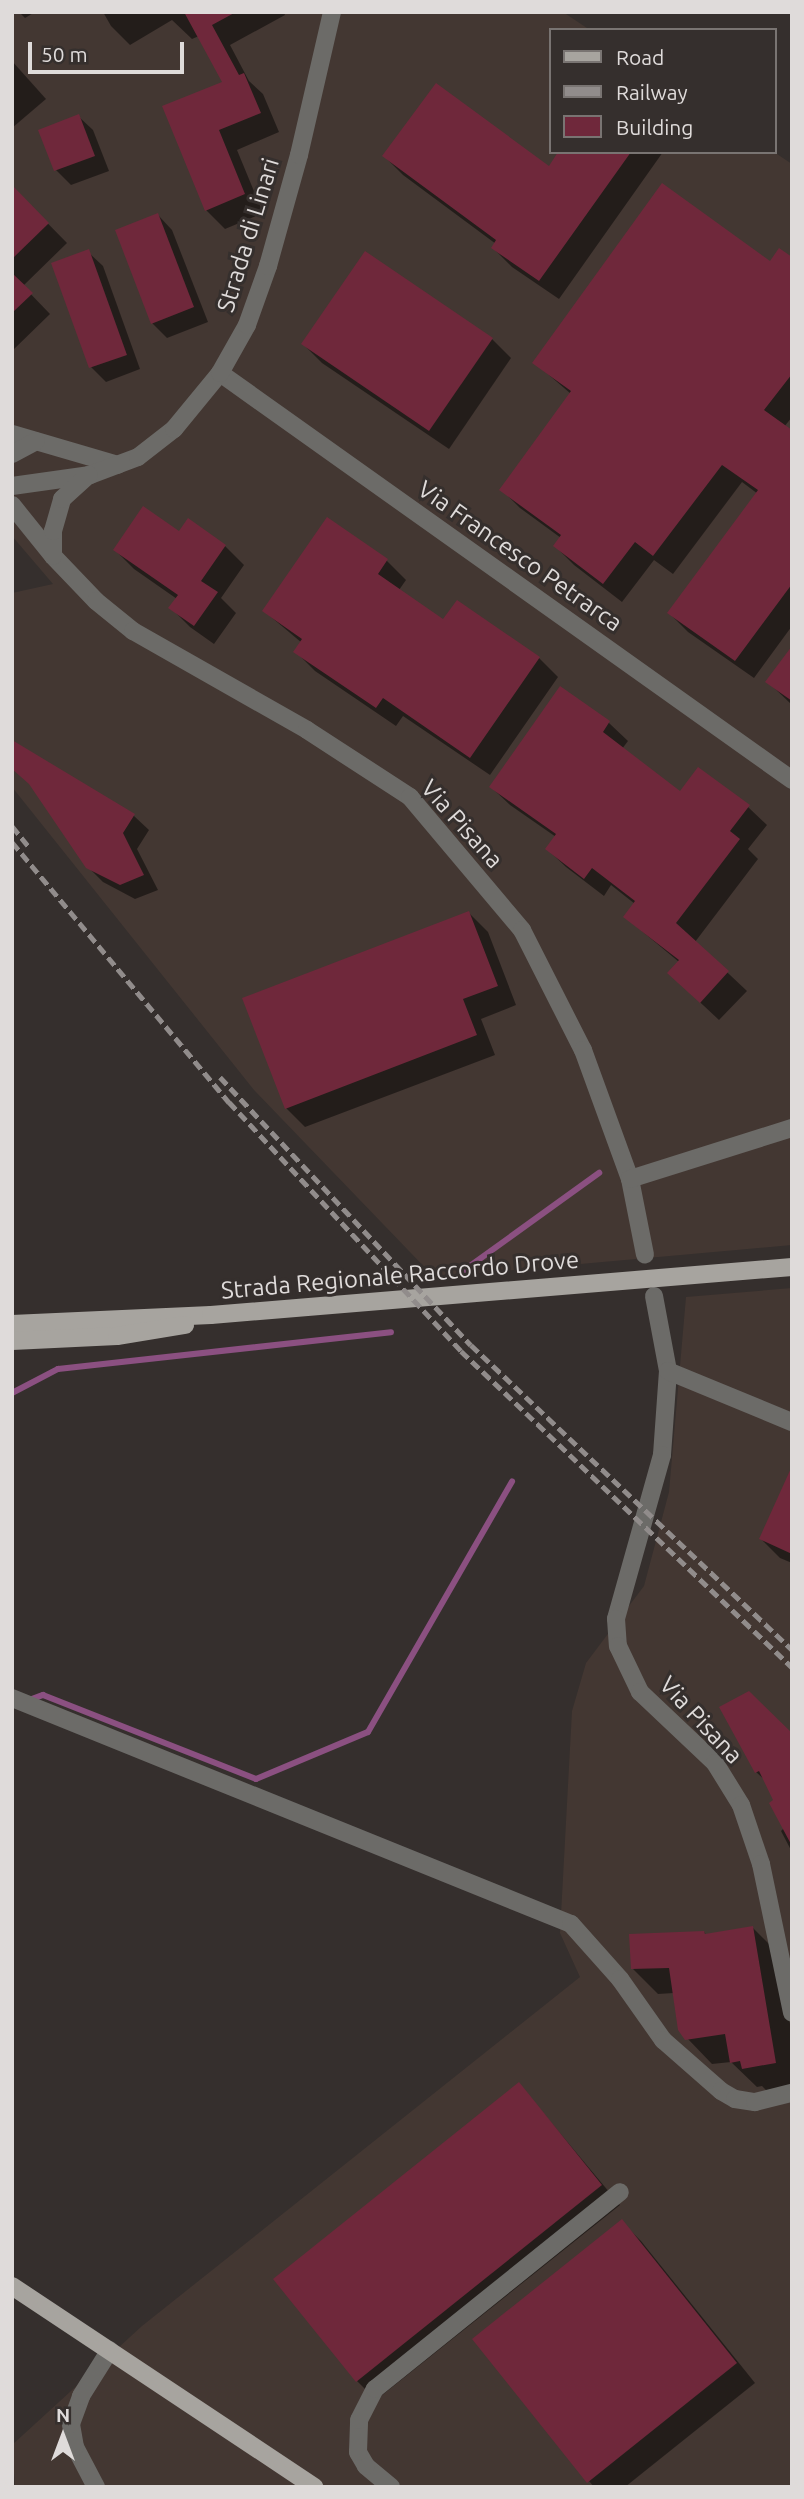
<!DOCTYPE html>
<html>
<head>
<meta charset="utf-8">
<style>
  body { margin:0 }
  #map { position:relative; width:804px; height:2499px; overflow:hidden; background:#352f2d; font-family:Ubuntu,sans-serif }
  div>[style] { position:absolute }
  .built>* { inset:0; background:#433732 }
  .shadow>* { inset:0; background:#0007 }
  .stream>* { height:6px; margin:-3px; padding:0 3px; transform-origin:3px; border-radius:3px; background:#8b5081 }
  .building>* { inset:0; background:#6f283b }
  .minor>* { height:18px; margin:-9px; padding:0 9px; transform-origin:9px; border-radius:9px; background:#6c6b68 }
  .major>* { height:18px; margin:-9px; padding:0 9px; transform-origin:9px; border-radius:9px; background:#a7a49f }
  .rail>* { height:5px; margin-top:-2.5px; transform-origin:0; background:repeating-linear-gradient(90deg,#918c8b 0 10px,transparent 0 15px) }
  span { translate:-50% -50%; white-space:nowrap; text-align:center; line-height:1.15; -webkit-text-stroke:6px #352f2d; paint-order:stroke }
  .street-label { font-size:24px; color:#dfdbda }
  .frame { position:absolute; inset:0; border:14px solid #dfdbda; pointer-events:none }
  .legend { position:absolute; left:549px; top:28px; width:228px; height:126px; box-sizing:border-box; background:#352f2d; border:2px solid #797472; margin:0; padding:9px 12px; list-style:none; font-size:21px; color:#dfdbda }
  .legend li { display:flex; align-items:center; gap:14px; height:35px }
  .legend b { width:35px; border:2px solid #797472 }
  .north { position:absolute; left:28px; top:2401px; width:70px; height:70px; -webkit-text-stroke:5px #352f2d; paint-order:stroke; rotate:0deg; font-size:19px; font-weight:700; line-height:28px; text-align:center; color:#dfdbda }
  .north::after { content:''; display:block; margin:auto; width:24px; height:32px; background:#dfdbda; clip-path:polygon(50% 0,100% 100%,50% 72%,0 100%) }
  .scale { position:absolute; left:28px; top:42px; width:156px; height:32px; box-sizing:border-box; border:4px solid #dfdbda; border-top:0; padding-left:9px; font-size:21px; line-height:24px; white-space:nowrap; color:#dfdbda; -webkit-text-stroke:5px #352f2d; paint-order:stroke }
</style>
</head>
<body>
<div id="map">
  <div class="built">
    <i style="clip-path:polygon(12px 12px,563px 12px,590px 30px,550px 30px,550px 152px,774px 152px,792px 164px,792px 1245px,434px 1277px,254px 1090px,12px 787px,12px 593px,53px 584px,12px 536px)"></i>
    <i style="clip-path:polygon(792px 1288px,792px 2487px,15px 2487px,12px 2445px,142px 2326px,580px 1977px,560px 1933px,572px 1711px,586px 1663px,644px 1586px,669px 1492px,686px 1297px)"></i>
  </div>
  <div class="shadow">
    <i style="clip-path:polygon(19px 12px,35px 12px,25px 18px)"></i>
    <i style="clip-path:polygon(103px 12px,284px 12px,285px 15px,230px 45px,249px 81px,263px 94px,279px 132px,237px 150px,263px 213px,225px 229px,206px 210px,224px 83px,199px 36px,192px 39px,172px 20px,130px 45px,111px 26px)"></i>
    <i style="clip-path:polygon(12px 61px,46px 99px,12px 128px)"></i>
    <i style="clip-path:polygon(78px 116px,93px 130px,109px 171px,71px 185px,56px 170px)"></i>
    <i style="clip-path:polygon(561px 152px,663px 152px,559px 299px,512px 267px,493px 248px,496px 244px,403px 175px,384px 156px,549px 169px)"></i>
    <i style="clip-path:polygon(12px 187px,67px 243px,23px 286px,50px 314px,12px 351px)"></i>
    <i style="clip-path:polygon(158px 215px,172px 230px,208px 322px,167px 338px,152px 323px)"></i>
    <i style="clip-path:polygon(88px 252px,103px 266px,140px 369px,106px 382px,91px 367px)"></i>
    <i style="clip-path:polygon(792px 260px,792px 417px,784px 427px,792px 432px,792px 626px,754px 678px,688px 632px,669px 613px,758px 494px,742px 482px,673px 574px,654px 560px,622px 602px,574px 565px,555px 546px,561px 538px,520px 508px,501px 489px,571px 394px,534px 362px,770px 264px)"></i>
    <i style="clip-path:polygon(492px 339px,511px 358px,449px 449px,322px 363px,303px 344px)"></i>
    <i style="clip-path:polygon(328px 520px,387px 561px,406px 580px,399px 590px,444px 621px,539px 658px,558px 677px,490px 775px,403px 716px,396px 726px,315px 671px,296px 652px,302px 643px,264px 611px)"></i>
    <i style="clip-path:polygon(179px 533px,225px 546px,244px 565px,221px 598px,236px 613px,214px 644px,190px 627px,171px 608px,177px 599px,134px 569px,115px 550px)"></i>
    <i style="clip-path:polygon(792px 649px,792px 705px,768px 682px)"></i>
    <i style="clip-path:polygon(560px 689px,609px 723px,628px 741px,622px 749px,680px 793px,748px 807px,767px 825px,748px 849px,758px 859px,695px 942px,747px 991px,719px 1020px,688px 991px,679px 962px,625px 917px,635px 904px,611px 885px,604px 896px,566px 867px,547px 849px,556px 837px,510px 805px,491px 787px)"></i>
    <i style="clip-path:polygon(17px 745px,134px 816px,149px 830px,137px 849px,158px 890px,135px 899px,103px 882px,88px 867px)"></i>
    <i style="clip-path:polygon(469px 913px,488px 932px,516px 1005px,481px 1019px,495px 1055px,305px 1127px,286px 1108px)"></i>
    <i style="clip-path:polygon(792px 1471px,792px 1563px,780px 1558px,761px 1539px)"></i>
    <i style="clip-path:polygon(792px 1736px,792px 1852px,781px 1831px,784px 1828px,775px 1801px,766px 1781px,756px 1772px)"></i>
    <i style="clip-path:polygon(753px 1928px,778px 1953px,792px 2036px,792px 2089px,769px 2093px,762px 2086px,757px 2087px,731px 2062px,712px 2064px,687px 2038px,674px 1993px,658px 1994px,633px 1969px,704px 1932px,707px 1936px)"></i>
    <i style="clip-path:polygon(519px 2084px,620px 2205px,376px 2400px,357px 2381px)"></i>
    <i style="clip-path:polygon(622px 2222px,641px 2241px,755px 2383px,625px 2487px,594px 2487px,589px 2481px)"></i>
  </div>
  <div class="stream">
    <i style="left:463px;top:1271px;width:168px;rotate:-35.8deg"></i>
    <i style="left:12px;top:1393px;width:52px;rotate:-27.6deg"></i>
    <i style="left:58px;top:1369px;width:335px;rotate:-6.3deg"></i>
    <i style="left:29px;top:1700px;width:15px;rotate:-20deg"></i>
    <i style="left:43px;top:1695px;width:229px;rotate:21.5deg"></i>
    <i style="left:256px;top:1779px;width:121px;rotate:-22.8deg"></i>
    <i style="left:368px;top:1732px;width:289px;rotate:-60.1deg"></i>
  </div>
  <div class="building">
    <i style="clip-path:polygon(184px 12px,236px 12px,212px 25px,239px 75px,244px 73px,261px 113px,219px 130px,245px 194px,205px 211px,162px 106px,222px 82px)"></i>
    <i style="clip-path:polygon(436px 83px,549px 166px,558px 152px,631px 152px,539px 281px,491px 248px,496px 240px,382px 156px)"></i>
    <i style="clip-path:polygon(79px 114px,95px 156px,54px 171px,38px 130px)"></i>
    <i style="clip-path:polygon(662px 183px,770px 261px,779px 248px,792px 257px,792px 374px,764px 410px,792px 430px,792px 584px,735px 661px,667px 613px,758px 490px,722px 465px,653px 556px,635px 542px,603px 584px,553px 546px,561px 535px,499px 490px,571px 391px,532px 363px)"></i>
    <i style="clip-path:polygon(12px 185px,49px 223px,12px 259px)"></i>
    <i style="clip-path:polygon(158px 213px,194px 307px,151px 324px,115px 230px)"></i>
    <i style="clip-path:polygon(89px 249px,127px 355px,89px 368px,51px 263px)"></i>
    <i style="clip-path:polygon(365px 251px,493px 338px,429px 431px,301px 344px)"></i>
    <i style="clip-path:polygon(12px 273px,33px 293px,12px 313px)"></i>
    <i style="clip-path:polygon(143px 506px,179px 531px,188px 518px,226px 545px,201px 581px,218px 592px,194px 626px,168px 608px,178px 595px,113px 550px)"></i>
    <i style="clip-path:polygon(327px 517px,388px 559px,378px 574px,443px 619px,457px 600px,540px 657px,470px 758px,383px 698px,376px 708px,293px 652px,302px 639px,262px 611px)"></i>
    <i style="clip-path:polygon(792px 646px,792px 701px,765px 682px)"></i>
    <i style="clip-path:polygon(560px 686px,610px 721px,603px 732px,680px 791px,698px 767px,750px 805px,730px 831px,740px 839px,676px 923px,729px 971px,700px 1003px,667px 973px,679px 960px,623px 917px,635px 901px,592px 868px,584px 879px,545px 849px,556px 834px,489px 787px)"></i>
    <i style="clip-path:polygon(12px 740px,135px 814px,123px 833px,144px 875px,120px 885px,86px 868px,29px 784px,12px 769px)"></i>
    <i style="clip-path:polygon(469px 911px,498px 986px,463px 999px,477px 1035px,285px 1109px,242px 998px)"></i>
    <i style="clip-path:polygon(792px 1466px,792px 1554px,759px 1539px)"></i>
    <i style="clip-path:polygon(749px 1691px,792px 1733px,792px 1846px,769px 1803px,773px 1800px,759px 1771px,755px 1773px,719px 1707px)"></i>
    <i style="clip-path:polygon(753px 1926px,776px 2063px,742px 2069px,740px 2061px,730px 2063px,725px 2034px,685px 2040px,678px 2030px,669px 1968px,631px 1969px,629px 1934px,704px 1931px,705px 1934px)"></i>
    <i style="clip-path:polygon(519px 2082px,602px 2185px,356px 2382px,273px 2279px)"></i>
    <i style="clip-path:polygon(622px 2219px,737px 2363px,587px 2483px,472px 2339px)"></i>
  </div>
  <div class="minor">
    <i style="left:220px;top:373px;width:702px;rotate:35.43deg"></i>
    <i style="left:12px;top:434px;width:110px;rotate:16.3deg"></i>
    <i style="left:12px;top:454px;width:27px;rotate:-28deg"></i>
    <i style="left:12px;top:486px;width:79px;rotate:-8deg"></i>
    <i style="left:90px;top:475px;width:51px;rotate:-20.6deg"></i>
    <i style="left:138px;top:457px;width:46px;rotate:-37.9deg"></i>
    <i style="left:174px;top:429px;width:72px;rotate:-50.6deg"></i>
    <i style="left:220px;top:373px;width:55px;rotate:-60.6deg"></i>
    <i style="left:247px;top:325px;width:63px;rotate:-70.4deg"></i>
    <i style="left:268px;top:266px;width:115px;rotate:-74.4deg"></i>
    <i style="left:299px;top:155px;width:147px;rotate:-77deg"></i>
    <i style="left:12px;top:505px;width:65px;rotate:51.2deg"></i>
    <i style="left:53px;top:556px;width:62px;rotate:46.3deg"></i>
    <i style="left:96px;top:601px;width:48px;rotate:39deg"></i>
    <i style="left:133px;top:631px;width:200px;rotate:29.6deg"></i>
    <i style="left:307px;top:730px;width:123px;rotate:33deg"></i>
    <i style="left:410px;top:797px;width:174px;rotate:49.9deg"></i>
    <i style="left:522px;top:930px;width:135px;rotate:63.1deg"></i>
    <i style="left:583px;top:1050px;width:137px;rotate:70deg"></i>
    <i style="left:630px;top:1179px;width:77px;rotate:78.8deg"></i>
    <i style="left:53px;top:556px;width:25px;rotate:-90deg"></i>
    <i style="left:53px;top:531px;width:33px;rotate:-74deg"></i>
    <i style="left:62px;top:499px;width:36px;rotate:-42deg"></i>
    <i style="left:630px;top:1179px;width:170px;rotate:-17.5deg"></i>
    <i style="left:654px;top:1296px;width:76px;rotate:79.4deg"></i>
    <i style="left:668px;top:1371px;width:84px;rotate:94.1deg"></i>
    <i style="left:662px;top:1455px;width:170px;rotate:105.7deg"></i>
    <i style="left:616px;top:1619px;width:27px;rotate:86deg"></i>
    <i style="left:618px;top:1646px;width:51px;rotate:64.4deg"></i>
    <i style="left:640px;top:1692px;width:103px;rotate:43.4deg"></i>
    <i style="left:715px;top:1763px;width:49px;rotate:58.2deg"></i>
    <i style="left:741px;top:1805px;width:62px;rotate:71.3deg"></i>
    <i style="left:761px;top:1864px;width:152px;rotate:78.2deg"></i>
    <i style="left:668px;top:1371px;width:134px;rotate:22.4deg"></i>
    <i style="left:12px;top:1698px;width:603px;rotate:22.01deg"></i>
    <i style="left:571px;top:1924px;width:74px;rotate:48.3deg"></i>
    <i style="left:620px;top:1979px;width:75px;rotate:54.8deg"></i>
    <i style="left:663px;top:2040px;width:77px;rotate:41.3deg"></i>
    <i style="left:721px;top:2091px;width:16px;rotate:30deg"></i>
    <i style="left:735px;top:2099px;width:20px;rotate:9deg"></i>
    <i style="left:755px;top:2102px;width:38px;rotate:-14deg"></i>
    <i style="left:96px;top:2487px;width:45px;rotate:-117.7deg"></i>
    <i style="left:75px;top:2447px;width:23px;rotate:-100deg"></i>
    <i style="left:71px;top:2424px;width:30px;rotate:-70deg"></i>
    <i style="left:81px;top:2396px;width:54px;rotate:-57.8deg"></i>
    <i style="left:391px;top:2487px;width:33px;rotate:-140deg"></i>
    <i style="left:366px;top:2466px;width:16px;rotate:-120deg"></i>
    <i style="left:358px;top:2452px;width:32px;rotate:-88deg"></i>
    <i style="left:359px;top:2420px;width:35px;rotate:-63deg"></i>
    <i style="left:375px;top:2389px;width:314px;rotate:-38.8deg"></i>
  </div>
  <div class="major">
    <i style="left:12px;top:1324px;width:199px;rotate:-2.6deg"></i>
    <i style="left:211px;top:1315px;width:583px;rotate:-4.72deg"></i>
    <i style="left:12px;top:1341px;width:105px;rotate:-2.7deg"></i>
    <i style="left:117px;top:1336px;width:69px;rotate:-9.2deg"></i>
    <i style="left:12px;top:2286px;width:363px;rotate:33.6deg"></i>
  </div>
  <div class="rail">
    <i style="left:12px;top:826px;width:28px;rotate:51deg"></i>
    <i style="left:12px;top:842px;width:339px;rotate:50.2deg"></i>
    <i style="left:229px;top:1102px;width:340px;rotate:47deg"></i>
    <i style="left:461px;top:1351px;width:458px;rotate:43.7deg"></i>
    <i style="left:220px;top:1077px;width:367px;rotate:46.9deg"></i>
    <i style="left:471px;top:1345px;width:443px;rotate:43.5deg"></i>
  </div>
  <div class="street-label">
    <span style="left:248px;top:235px;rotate:-73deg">Strada di Linari</span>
    <span style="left:520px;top:556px;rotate:35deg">Via Francesco Petrarca</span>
    <span style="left:462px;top:824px;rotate:48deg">Via Pisana</span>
    <span style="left:400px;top:1275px;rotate:-5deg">Strada Regionale Raccordo Drove</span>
    <span style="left:701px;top:1720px;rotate:47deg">Via Pisana</span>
  </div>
  <div class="frame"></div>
  <ul class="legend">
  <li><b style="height:9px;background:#a7a49f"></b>Road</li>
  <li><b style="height:9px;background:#918c8b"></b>Railway</li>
  <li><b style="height:19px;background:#6f283b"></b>Building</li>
  </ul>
  <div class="north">N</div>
  <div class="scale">50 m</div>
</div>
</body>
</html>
